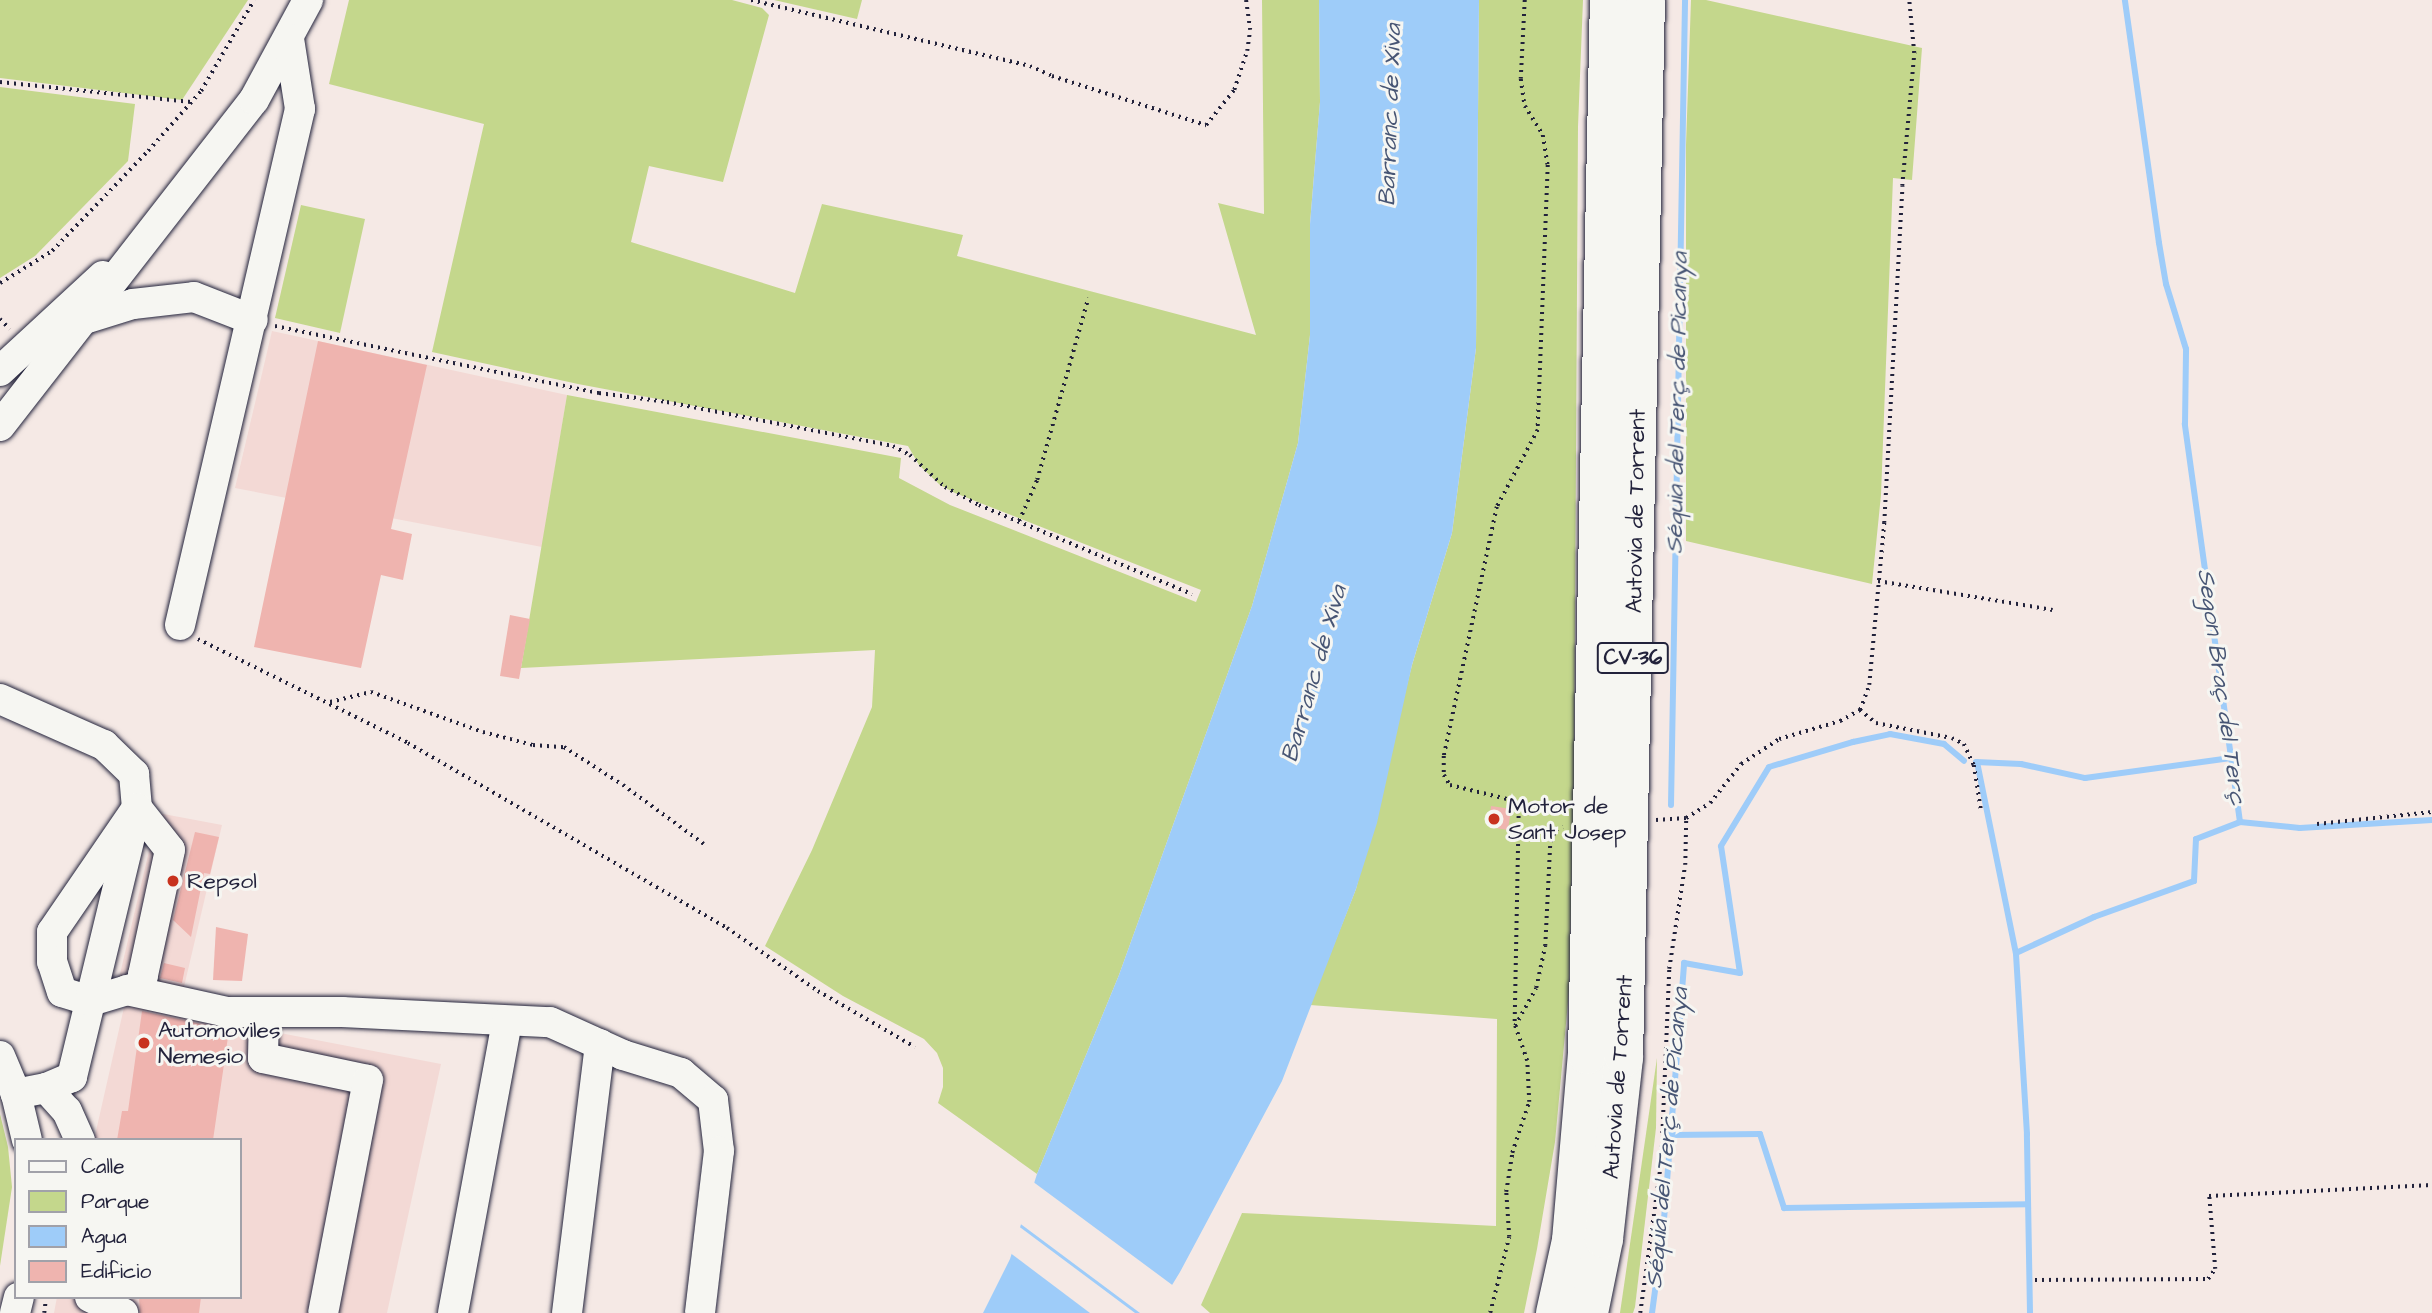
<!DOCTYPE html>
<html>
<head>
<meta charset="utf-8">
<style>
  body { margin:0 }
  #map { position:relative; width:2432px; height:1313px; overflow:hidden; background:#f5e9e5; font-family:"Architects Daughter",sans-serif }
  div>[style] { position:absolute }
  .built>* { inset:0; background:#f3d9d5 }
  .green>* { inset:0; background:#c4d78c }
  .water>* { inset:0; background:#9eccf9 }
  .pier>* { inset:0; background:#f5e9e5 }
  .stream>* { height:6px; margin:-3px; padding:0 3px; transform-origin:3px; border-radius:3px; background:#9eccf9 }
  .building>* { inset:0; background:#efb4af }
  .path>* { height:3.5px; margin-top:-1.75px; transform-origin:0; background:repeating-linear-gradient(90deg,#22223b 0 2px,transparent 0 7px) }
  .roads { filter:drop-shadow(0 0 2px #22223b) drop-shadow(0 0 2px #22223b) }
  .minor>* { height:30px; margin:-15px; padding:0 15px; transform-origin:15px; border-radius:15px; background:#f6f6f2 }
  .highway>* { height:38px; margin:-19px; padding:0 19px; transform-origin:19px; border-radius:19px; background:#f6f6f2 }
  .dots>* { width:19px; height:19px; translate:-50% -50%; box-sizing:border-box; border:4px solid #f6f6f2; border-radius:50% }
  span { translate:-50% -50%; white-space:nowrap; text-align:center; line-height:1.15; -webkit-text-stroke:6px #f6f6f2; paint-order:stroke }
  .shield-label span { padding:2px 5px; background:#f6f6f2; border:2px solid; border-radius:5px; -webkit-text-stroke-width:0 }
  .shield-label { font-size:21px; color:#22223b; font-weight:700 }
  .street-label { font-size:23px; color:#22223b }
  .poi-label { font-size:23px; color:#22223b }
  .left { translate:0 -50%; text-align:left }
  .water-label { font-size:24px; color:#475574; font-style:italic }
  .legend { position:absolute; left:14px; top:1138px; width:228px; height:161px; box-sizing:border-box; background:#f6f6f2; border:2px solid #a1a1a9; margin:0; padding:9px 12px; list-style:none; font-size:21px; color:#22223b }
  .legend li { display:flex; align-items:center; gap:14px; height:35px }
  .legend b { width:35px; border:2px solid #a1a1a9 }
</style>
</head>
<body>
<div id="map">
  <div class="built">
    <i style="clip-path:polygon(272px 331px,567px 395px,542px 547px,235px 488px)"></i>
    <i style="clip-path:polygon(158px 813px,222px 825px,180px 1004px,116px 991px)"></i>
    <i style="clip-path:polygon(125px 1003px,441px 1064px,387px 1313px,54px 1313px,57px 1297px,240px 1297px,240px 1140px,94px 1140px)"></i>
  </div>
  <div class="green">
    <i style="clip-path:polygon(0 0,248px 0,182px 100px,0 78px)"></i>
    <i style="clip-path:polygon(349px 0,732px 0,762px 8px,769px 15px,723px 182px,649px 166px,631px 242px,795px 293px,822px 204px,963px 235px,957px 256px,1256px 335px,1218px 203px,1264px 214px,1262px 0,1319px 0,1320px 102px,1310px 224px,1310px 335px,1298px 443px,1252px 606px,1119px 975px,1037px 1174px,938px 1103px,943px 1087px,943px 1068px,937px 1053px,924px 1039px,843px 996px,765px 946px,812px 850px,872px 707px,875px 650px,521px 668px,567px 395px,901px 458px,899px 478px,950px 505px,1196px 602px,1201px 590px,955px 493px,940px 485px,919px 465px,908px 446px,578px 384px,432px 352px,484px 124px,329px 84px)"></i>
    <i style="clip-path:polygon(774px 0,862px 0,857px 19px)"></i>
    <i style="clip-path:polygon(1479px 0,1583px 0,1578px 127px,1574px 778px,1569px 991px,1555px 1142px,1537px 1249px,1524px 1313px,1210px 1313px,1201px 1305px,1242px 1213px,1496px 1226px,1497px 1019px,1310px 1005px,1356px 889px,1412px 665px,1452px 533px,1476px 348px)"></i>
    <i style="clip-path:polygon(1691px 0,1706px 0,1922px 48px,1912px 180px,1893px 178px,1881px 495px,1872px 584px,1686px 541px,1686px 145px)"></i>
    <i style="clip-path:polygon(0 87px,135px 104px,128px 161px,35px 256px,0 278px)"></i>
    <i style="clip-path:polygon(301px 205px,365px 219px,340px 333px,275px 318px)"></i>
    <i style="clip-path:polygon(1657px 1058px,1656px 1128px,1635px 1307px,1633px 1313px,1620px 1313px)"></i>
    <i style="clip-path:polygon(0 1114px,8px 1147px,12px 1187px,0 1266px)"></i>
  </div>
  <div class="water">
    <i style="clip-path:polygon(1319px 0,1479px 0,1476px 348px,1452px 533px,1412px 665px,1377px 823px,1356px 889px,1282px 1081px,1180px 1272px,1155px 1313px,983px 1313px,1010px 1259px,1037px 1174px,1119px 975px,1252px 606px,1298px 443px,1310px 335px,1310px 224px,1320px 102px)"></i>
  </div>
  <div class="pier">
    <i style="clip-path:polygon(1032px 1181px,1175px 1287px,1159px 1313px,1140px 1313px,1018px 1222px)"></i>
    <i style="clip-path:polygon(1017px 1225px,1135px 1313px,1090px 1313px,1009px 1252px)"></i>
  </div>
  <div class="stream">
    <i style="left:1976px;top:762px;width:45px;rotate:2.5deg"></i>
    <i style="left:2021px;top:764px;width:66px;rotate:12.3deg"></i>
    <i style="left:2085px;top:778px;width:147px;rotate:-7.8deg"></i>
    <i style="left:1977px;top:762px;width:195px;rotate:78.5deg"></i>
    <i style="left:1671px;top:805px;width:805px;rotate:-89deg"></i>
    <i style="left:2240px;top:822px;width:60px;rotate:5.7deg"></i>
    <i style="left:2300px;top:828px;width:132px;rotate:-3.5deg"></i>
    <i style="left:1671px;top:1135px;width:89px;rotate:-0.6deg"></i>
    <i style="left:1760px;top:1134px;width:78px;rotate:72deg"></i>
    <i style="left:1784px;top:1208px;width:244px;rotate:-0.9deg"></i>
    <i style="left:1652px;top:1313px;width:82px;rotate:-82.3deg"></i>
    <i style="left:1663px;top:1232px;width:270px;rotate:-85.5deg"></i>
    <i style="left:1684px;top:963px;width:57px;rotate:10.1deg"></i>
    <i style="left:1740px;top:973px;width:128px;rotate:-98.5deg"></i>
    <i style="left:1721px;top:846px;width:92px;rotate:-58.7deg"></i>
    <i style="left:1769px;top:767px;width:88px;rotate:-16.6deg"></i>
    <i style="left:1853px;top:742px;width:38px;rotate:-12deg"></i>
    <i style="left:1890px;top:734px;width:55px;rotate:10.5deg"></i>
    <i style="left:1944px;top:744px;width:26px;rotate:40deg"></i>
    <i style="left:2030px;top:1313px;width:179px;rotate:-91deg"></i>
    <i style="left:2027px;top:1134px;width:181px;rotate:-93.5deg"></i>
    <i style="left:2016px;top:953px;width:86px;rotate:-24.8deg"></i>
    <i style="left:2094px;top:917px;width:106px;rotate:-19.8deg"></i>
    <i style="left:2194px;top:881px;width:42px;rotate:-87.3deg"></i>
    <i style="left:2196px;top:839px;width:47px;rotate:-21.1deg"></i>
    <i style="left:2240px;top:822px;width:402px;rotate:-97.9deg"></i>
    <i style="left:2185px;top:424px;width:75px;rotate:-89.2deg"></i>
    <i style="left:2186px;top:349px;width:68px;rotate:-107.1deg"></i>
    <i style="left:2166px;top:284px;width:42px;rotate:-99.7deg"></i>
    <i style="left:2159px;top:243px;width:245px;rotate:-98deg"></i>
  </div>
  <div class="building">
    <i style="clip-path:polygon(318px 341px,427px 365px,391px 529px,412px 534px,403px 580px,381px 575px,361px 668px,254px 647px)"></i>
    <i style="clip-path:polygon(510px 615px,530px 619px,519px 679px,500px 676px)"></i>
    <i style="clip-path:polygon(1491px 806px,1511px 809px,1508px 830px,1489px 827px)"></i>
    <i style="clip-path:polygon(195px 832px,219px 837px,210px 874px,204px 873px,191px 937px,173px 920px)"></i>
    <i style="clip-path:polygon(216px 927px,248px 934px,242px 981px,213px 980px)"></i>
    <i style="clip-path:polygon(164px 963px,185px 968px,182px 983px,160px 978px)"></i>
    <i style="clip-path:polygon(142px 1011px,229px 1030px,213px 1140px,117px 1140px,122px 1111px,128px 1111px)"></i>
    <i style="clip-path:polygon(139px 1297px,201px 1297px,199px 1313px,140px 1313px)"></i>
  </div>
  <div class="path">
    <i style="left:751px;top:0;width:287px;rotate:13.3deg"></i>
    <i style="left:1030px;top:66px;width:24px;rotate:24deg"></i>
    <i style="left:1052px;top:76px;width:162px;rotate:17.7deg"></i>
    <i style="left:1206px;top:125px;width:45px;rotate:-51.3deg"></i>
    <i style="left:1234px;top:90px;width:41px;rotate:-71.6deg"></i>
    <i style="left:1247px;top:51px;width:21px;rotate:-82deg"></i>
    <i style="left:1250px;top:30px;width:30px;rotate:-98deg"></i>
    <i style="left:1525px;top:0;width:79px;rotate:92.9deg"></i>
    <i style="left:1521px;top:79px;width:27px;rotate:82deg"></i>
    <i style="left:1525px;top:106px;width:34px;rotate:58deg"></i>
    <i style="left:1543px;top:135px;width:30px;rotate:81deg"></i>
    <i style="left:1548px;top:165px;width:265px;rotate:92.2deg"></i>
    <i style="left:1538px;top:430px;width:87px;rotate:118deg"></i>
    <i style="left:1497px;top:507px;width:255px;rotate:102deg"></i>
    <i style="left:1444px;top:756px;width:19px;rotate:90deg"></i>
    <i style="left:1444px;top:775px;width:12px;rotate:59deg"></i>
    <i style="left:1450px;top:785px;width:63px;rotate:13.8deg"></i>
    <i style="left:1511px;top:800px;width:12px;rotate:48deg"></i>
    <i style="left:1519px;top:809px;width:217px;rotate:91.1deg"></i>
    <i style="left:1515px;top:1026px;width:43px;rotate:-61.1deg"></i>
    <i style="left:1536px;top:988px;width:43px;rotate:-77.9deg"></i>
    <i style="left:1545px;top:946px;width:104px;rotate:-87.2deg"></i>
    <i style="left:1550px;top:842px;width:14px;rotate:-65deg"></i>
    <i style="left:1556px;top:829px;width:7px;rotate:-16deg"></i>
    <i style="left:0;top:82px;width:192px;rotate:6deg"></i>
    <i style="left:0;top:283px;width:61px;rotate:-31.6deg"></i>
    <i style="left:52px;top:251px;width:139px;rotate:-46.2deg"></i>
    <i style="left:148px;top:151px;width:80px;rotate:-48.5deg"></i>
    <i style="left:201px;top:91px;width:105px;rotate:-59.8deg"></i>
    <i style="left:0;top:319px;width:14px;rotate:45deg"></i>
    <i style="left:275px;top:326px;width:331px;rotate:11.7deg"></i>
    <i style="left:599px;top:393px;width:69px;rotate:7.5deg"></i>
    <i style="left:667px;top:402px;width:230px;rotate:11deg"></i>
    <i style="left:893px;top:446px;width:19px;rotate:28deg"></i>
    <i style="left:910px;top:455px;width:47px;rotate:42.4deg"></i>
    <i style="left:945px;top:487px;width:38px;rotate:28deg"></i>
    <i style="left:979px;top:505px;width:231px;rotate:22.7deg"></i>
    <i style="left:1019px;top:521px;width:45px;rotate:-66.3deg"></i>
    <i style="left:1037px;top:480px;width:189px;rotate:-74.3deg"></i>
    <i style="left:1878px;top:581px;width:177px;rotate:9.4deg"></i>
    <i style="left:198px;top:639px;width:234px;rotate:26.3deg"></i>
    <i style="left:408px;top:743px;width:369px;rotate:30.1deg"></i>
    <i style="left:727px;top:928px;width:111px;rotate:34.7deg"></i>
    <i style="left:818px;top:991px;width:112px;rotate:30deg"></i>
    <i style="left:330px;top:702px;width:42px;rotate:-13.7deg"></i>
    <i style="left:371px;top:692px;width:119px;rotate:19.7deg"></i>
    <i style="left:483px;top:732px;width:52px;rotate:14.6deg"></i>
    <i style="left:533px;top:745px;width:31px;rotate:4deg"></i>
    <i style="left:564px;top:747px;width:70px;rotate:32.8deg"></i>
    <i style="left:623px;top:785px;width:100px;rotate:36.1deg"></i>
    <i style="left:1860px;top:710px;width:21px;rotate:39deg"></i>
    <i style="left:1876px;top:723px;width:77px;rotate:11.2deg"></i>
    <i style="left:1952px;top:738px;width:13px;rotate:27deg"></i>
    <i style="left:1964px;top:744px;width:23px;rotate:65deg"></i>
    <i style="left:1974px;top:765px;width:45px;rotate:81deg"></i>
    <i style="left:1656px;top:820px;width:30px;rotate:-4deg"></i>
    <i style="left:1686px;top:818px;width:28px;rotate:-32deg"></i>
    <i style="left:1710px;top:803px;width:50px;rotate:-51.5deg"></i>
    <i style="left:1741px;top:764px;width:45px;rotate:-33.3deg"></i>
    <i style="left:1779px;top:739px;width:64px;rotate:-16.4deg"></i>
    <i style="left:1840px;top:721px;width:23px;rotate:-29deg"></i>
    <i style="left:1860px;top:710px;width:27px;rotate:-70deg"></i>
    <i style="left:1869px;top:685px;width:163px;rotate:-84.7deg"></i>
    <i style="left:1884px;top:523px;width:337px;rotate:-86.9deg"></i>
    <i style="left:1902px;top:186px;width:134px;rotate:-84.8deg"></i>
    <i style="left:1914px;top:53px;width:53px;rotate:-95.4deg"></i>
    <i style="left:2317px;top:824px;width:116px;rotate:-6deg"></i>
    <i style="left:2035px;top:1280px;width:173px;rotate:-0.3deg"></i>
    <i style="left:2208px;top:1279px;width:12px;rotate:-55deg"></i>
    <i style="left:2215px;top:1269px;width:73px;rotate:-94.7deg"></i>
    <i style="left:2209px;top:1196px;width:223px;rotate:-2.8deg"></i>
    <i style="left:44px;top:1313px;width:16px;rotate:-83deg"></i>
    <i style="left:1490px;top:1313px;width:78px;rotate:-76deg"></i>
    <i style="left:1509px;top:1237px;width:45px;rotate:-93.8deg"></i>
    <i style="left:1506px;top:1192px;width:39px;rotate:-81deg"></i>
    <i style="left:1512px;top:1153px;width:54px;rotate:-71.6deg"></i>
    <i style="left:1529px;top:1102px;width:41px;rotate:-92.8deg"></i>
    <i style="left:1527px;top:1061px;width:37px;rotate:-109deg"></i>
    <i style="left:1640px;top:1313px;width:153px;rotate:-82.1deg"></i>
    <i style="left:1661px;top:1161px;width:192px;rotate:-87.6deg"></i>
    <i style="left:1669px;top:969px;width:105px;rotate:-81.3deg"></i>
    <i style="left:1685px;top:865px;width:47px;rotate:-88.8deg"></i>
  </div>
  <div class="roads">
    <div class="minor">
      <i style="left:88px;top:318px;width:47px;rotate:-17.3deg"></i>
      <i style="left:133px;top:304px;width:61px;rotate:-6.5deg"></i>
      <i style="left:194px;top:297px;width:63px;rotate:21.3deg"></i>
      <i style="left:0;top:371px;width:140px;rotate:-42.7deg"></i>
      <i style="left:0;top:426px;width:413px;rotate:-52.1deg"></i>
      <i style="left:254px;top:100px;width:114px;rotate:-61.6deg"></i>
      <i style="left:180px;top:625px;width:530px;rotate:-76.91deg"></i>
      <i style="left:300px;top:109px;width:71px;rotate:-98.9deg"></i>
      <i style="left:0;top:699px;width:114px;rotate:23.9deg"></i>
      <i style="left:104px;top:745px;width:42px;rotate:44deg"></i>
      <i style="left:134px;top:774px;width:34px;rotate:85deg"></i>
      <i style="left:137px;top:808px;width:277px;rotate:103.6deg"></i>
      <i style="left:72px;top:1077px;width:28px;rotate:157deg"></i>
      <i style="left:46px;top:1088px;width:31px;rotate:169deg"></i>
      <i style="left:137px;top:808px;width:53px;rotate:51.8deg"></i>
      <i style="left:170px;top:850px;width:128px;rotate:102.2deg"></i>
      <i style="left:143px;top:975px;width:11px;rotate:100deg"></i>
      <i style="left:141px;top:986px;width:52px;rotate:163.3deg"></i>
      <i style="left:91px;top:1001px;width:30px;rotate:-163deg"></i>
      <i style="left:62px;top:992px;width:32px;rotate:-108deg"></i>
      <i style="left:52px;top:962px;width:30px;rotate:-90deg"></i>
      <i style="left:52px;top:932px;width:150px;rotate:-55.6deg"></i>
      <i style="left:127px;top:990px;width:102px;rotate:12.4deg"></i>
      <i style="left:227px;top:1012px;width:115px"></i>
      <i style="left:342px;top:1012px;width:208px;rotate:2.8deg"></i>
      <i style="left:550px;top:1022px;width:80px;rotate:24.3deg"></i>
      <i style="left:623px;top:1055px;width:61px;rotate:17.2deg"></i>
      <i style="left:681px;top:1073px;width:42px;rotate:40.2deg"></i>
      <i style="left:713px;top:1100px;width:51px;rotate:83.3deg"></i>
      <i style="left:719px;top:1151px;width:163px;rotate:96.7deg"></i>
      <i style="left:264px;top:1013px;width:45px;rotate:91.3deg"></i>
      <i style="left:263px;top:1058px;width:107px;rotate:11.8deg"></i>
      <i style="left:368px;top:1080px;width:237px;rotate:100.9deg"></i>
      <i style="left:0;top:1056px;width:41px;rotate:67.2deg"></i>
      <i style="left:16px;top:1094px;width:47px;rotate:76.6deg"></i>
      <i style="left:46px;top:1088px;width:31px;rotate:48deg"></i>
      <i style="left:67px;top:1111px;width:32px;rotate:66deg"></i>
      <i style="left:90px;top:1297px;width:37px;rotate:26deg"></i>
      <i style="left:15px;top:1313px;width:16px;rotate:-76deg"></i>
      <i style="left:453px;top:1313px;width:296px;rotate:-79.5deg"></i>
      <i style="left:567px;top:1313px;width:271px;rotate:-83deg"></i>
    </div>
    <div class="highway">
      <i style="left:1555px;top:1313px;width:75px;rotate:-77.6deg"></i>
      <i style="left:1571px;top:1240px;width:186px;rotate:-85.1deg"></i>
      <i style="left:1587px;top:1055px;width:1055px;rotate:-88.81deg"></i>
      <i style="left:1589px;top:1313px;width:76px;rotate:-78.5deg"></i>
      <i style="left:1604px;top:1239px;width:182px;rotate:-83.7deg"></i>
      <i style="left:1624px;top:1058px;width:1058px;rotate:-88.81deg"></i>
    </div>
  </div>
  <div class="dots">
    <i style="left:1494px;top:819px;background:#c8321e"></i>
    <i style="left:173px;top:881px;background:#c8321e"></i>
    <i style="left:144px;top:1043px;background:#c8321e"></i>
  </div>
  <div class="shield-label">
    <span style="left:1633px;top:658px">CV-36</span>
  </div>
  <div class="street-label">
    <span style="left:1636px;top:511px;rotate:-89deg">Autovia de Torrent</span>
    <span style="left:1618px;top:1077px;rotate:-86deg">Autovia de Torrent</span>
  </div>
  <div class="poi-label">
    <span class="left" style="left:1508px;top:819px">Motor de<br>Sant Josep</span>
    <span class="left" style="left:187px;top:881px">Repsol</span>
    <span class="left" style="left:158px;top:1043px">Automoviles<br>Nemesio</span>
  </div>
  <div class="water-label">
    <span style="left:1391px;top:115px;rotate:-88deg">Barranc de Xiva</span>
    <span style="left:1678px;top:403px;rotate:-89deg">Séquia del Terç de Picanya</span>
    <span style="left:1315px;top:674px;rotate:-74deg">Barranc de Xiva</span>
    <span style="left:2221px;top:687px;rotate:82deg">Segon Braç del Terç</span>
    <span style="left:1668px;top:1138px;rotate:-85deg">Séquia del Terç de Picanya</span>
  </div>
  <ul class="legend">
  <li><b style="height:9px;background:#f6f6f2"></b>Calle</li>
  <li><b style="height:19px;background:#c4d78c"></b>Parque</li>
  <li><b style="height:19px;background:#9eccf9"></b>Agua</li>
  <li><b style="height:19px;background:#efb4af"></b>Edificio</li>
  </ul>
</div>
</body>
</html>
